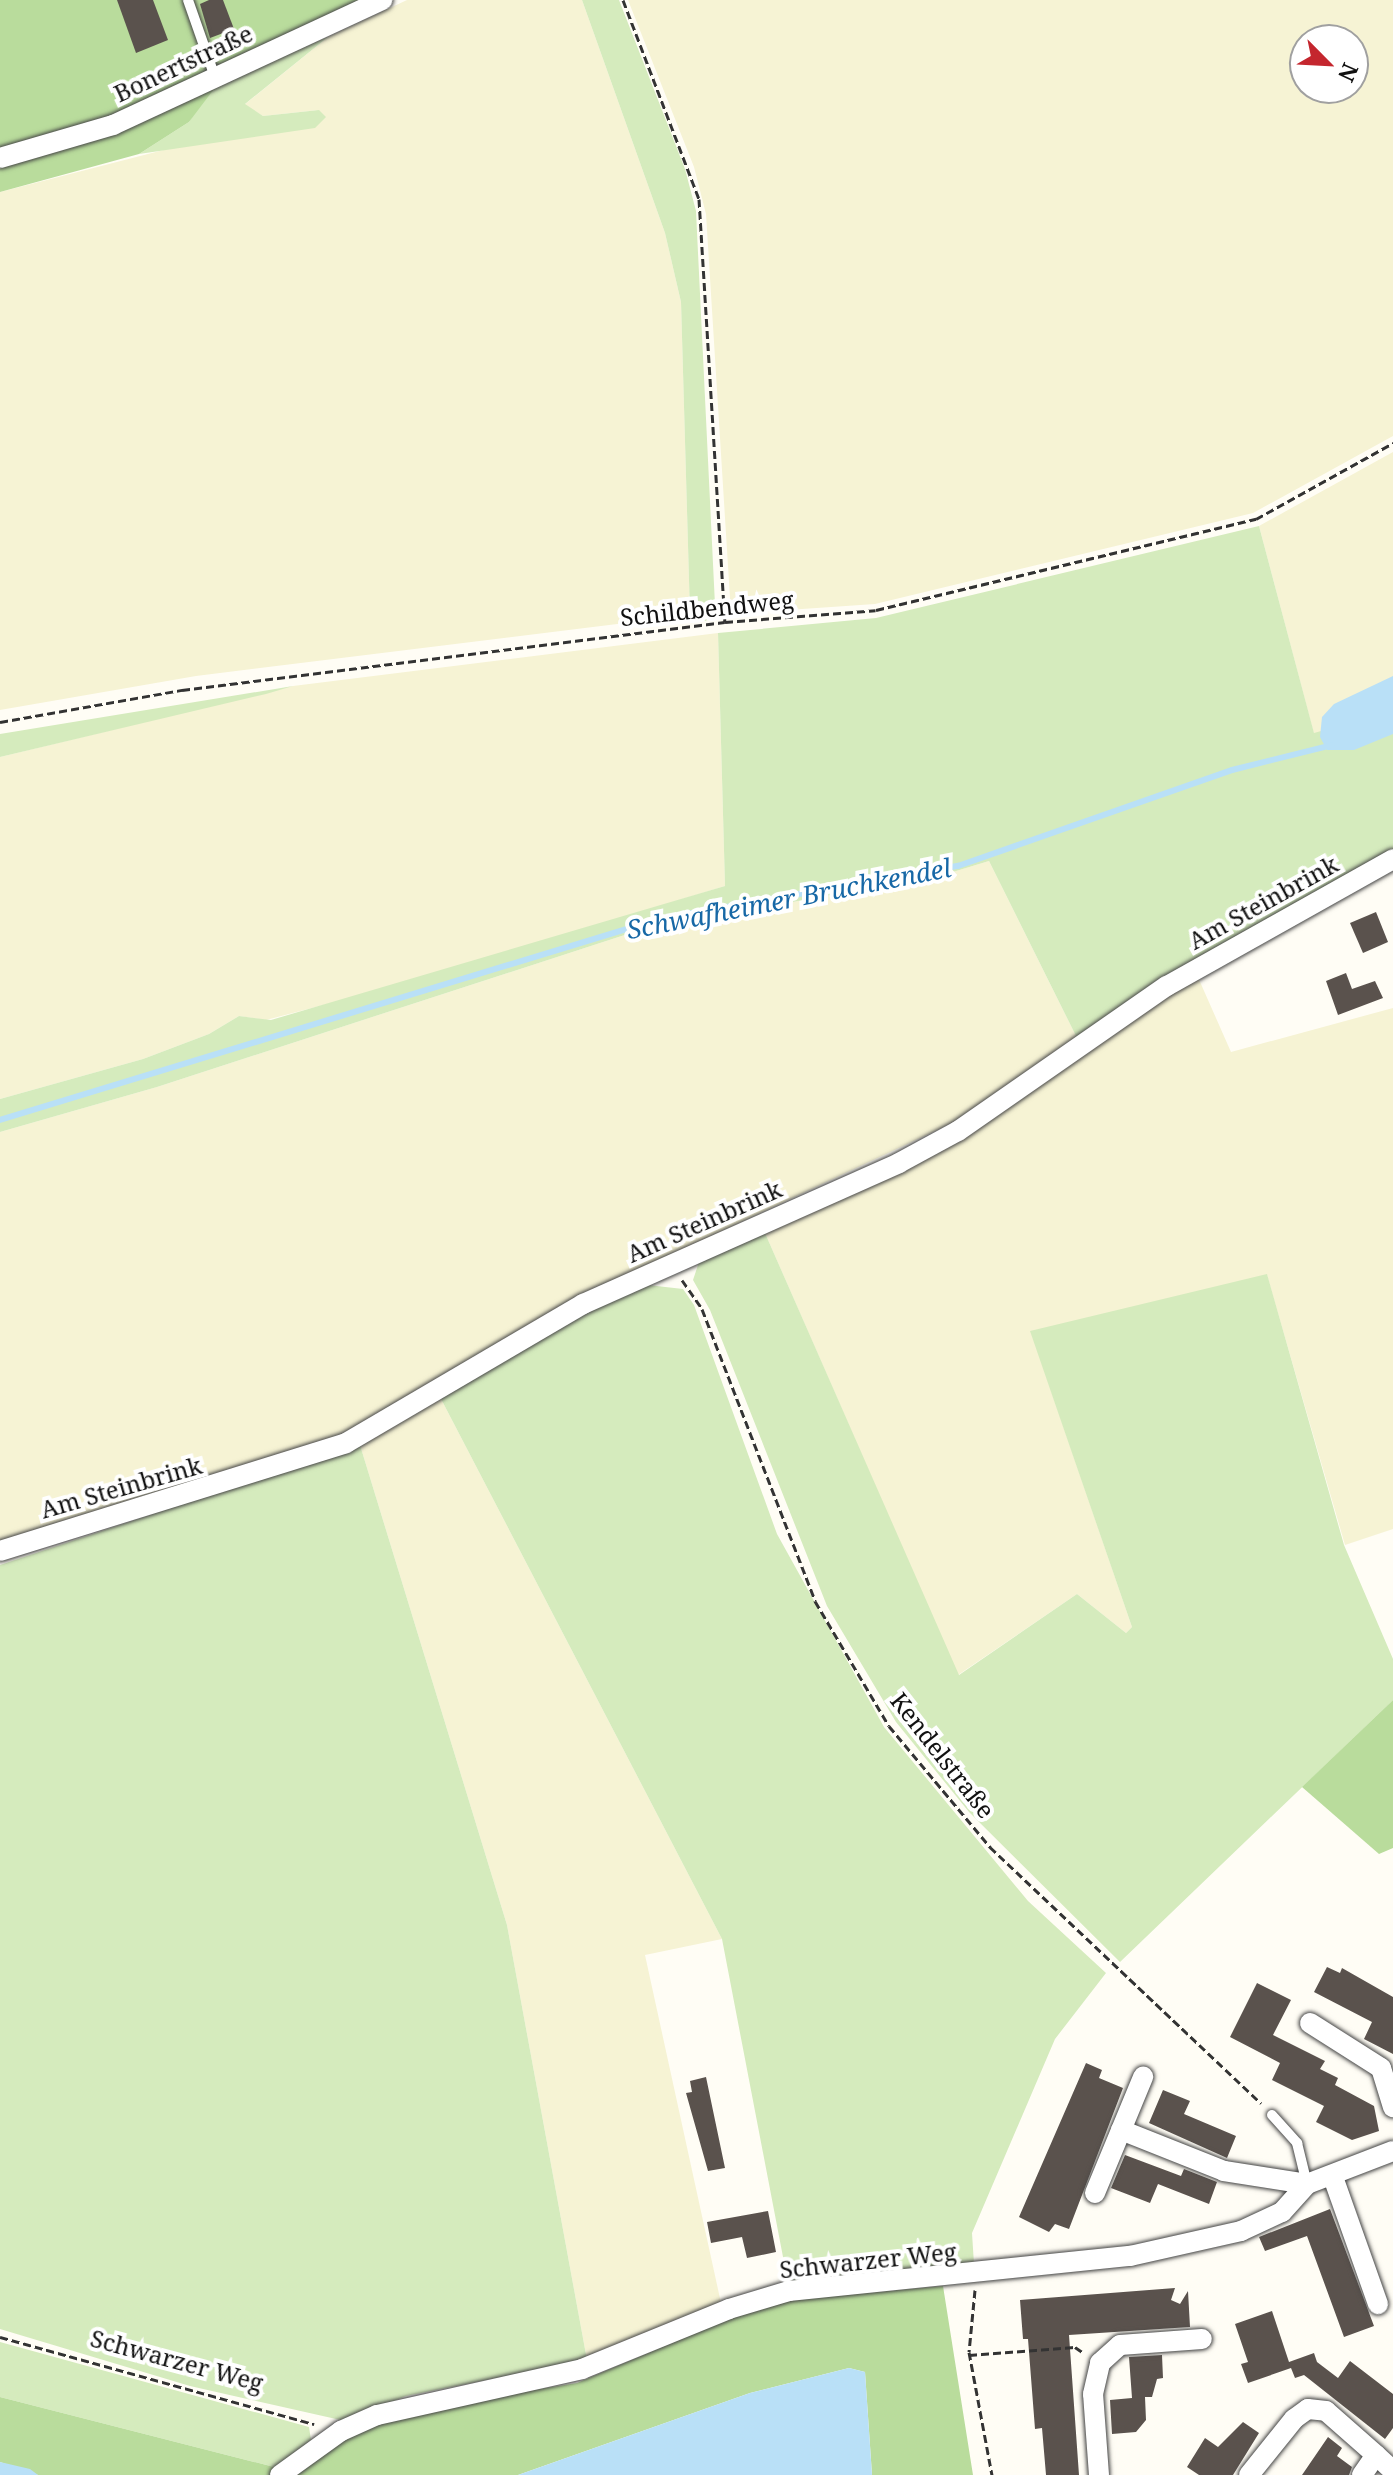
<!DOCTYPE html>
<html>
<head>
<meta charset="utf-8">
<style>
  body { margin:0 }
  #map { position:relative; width:1393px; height:2475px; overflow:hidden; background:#fffdf5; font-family:"Noto Serif",serif }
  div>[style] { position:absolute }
  .farmland>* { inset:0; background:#f6f3d4 }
  .green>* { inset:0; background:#d5ebbd }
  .forest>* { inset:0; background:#b9dc9c }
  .water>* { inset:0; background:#b9e0f7 }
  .stream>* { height:6px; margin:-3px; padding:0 3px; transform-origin:3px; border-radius:3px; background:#b9e0f7 }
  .building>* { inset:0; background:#5a524d }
  .path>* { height:3px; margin-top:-1.5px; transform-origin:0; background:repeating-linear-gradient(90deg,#333 0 8px,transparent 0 12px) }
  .roads { filter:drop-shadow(0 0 2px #444) drop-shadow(0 0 2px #444) }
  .service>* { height:10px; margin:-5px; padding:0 5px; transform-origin:5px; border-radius:5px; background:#fff }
  .minor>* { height:20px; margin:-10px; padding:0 10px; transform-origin:10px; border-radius:10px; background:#fff }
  span { translate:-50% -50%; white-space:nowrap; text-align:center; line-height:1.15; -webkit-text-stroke:8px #fff; paint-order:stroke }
  .street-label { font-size:24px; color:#111 }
  .water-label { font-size:26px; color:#1768a6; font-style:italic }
  .north { position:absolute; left:1289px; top:24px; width:80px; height:80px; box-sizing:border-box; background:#fff; border:2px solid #a0a0a0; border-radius:50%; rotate:114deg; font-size:22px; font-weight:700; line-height:32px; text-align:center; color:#111 }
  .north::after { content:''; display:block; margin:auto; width:28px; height:36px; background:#c4262e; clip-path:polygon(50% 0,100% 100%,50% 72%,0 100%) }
</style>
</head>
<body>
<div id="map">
  <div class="farmland">
    <i style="clip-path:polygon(407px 0,582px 0,665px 233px,681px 302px,690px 615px,196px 676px,0 710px,0 192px,319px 110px,263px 116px,244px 105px,328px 37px)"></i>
    <i style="clip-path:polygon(evenodd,628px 0,1393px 0,1393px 436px,1253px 513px,875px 604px,731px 614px,706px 214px,694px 167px,628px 0,1305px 40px,1353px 40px,1353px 88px,1305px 88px,1305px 40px)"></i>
    <i style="clip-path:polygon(1393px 452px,1393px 711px,1314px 734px,1259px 526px)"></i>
    <i style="clip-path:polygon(718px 633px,725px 886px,419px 980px,266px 1020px,239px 1016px,209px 1034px,143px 1059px,0 1099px,0 757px,293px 686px)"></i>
    <i style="clip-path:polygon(989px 861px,1077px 1038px,952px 1123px,688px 1247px,345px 1436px,0 1544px,0 1132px,157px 1087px,643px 929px,943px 875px)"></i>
    <i style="clip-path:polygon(1197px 975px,1231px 1052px,1393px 1008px,1393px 1529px,1345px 1545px,1267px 1275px,1031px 1332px,1132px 1627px,1126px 1633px,1077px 1594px,958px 1675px,765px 1233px,901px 1168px)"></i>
    <i style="clip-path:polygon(440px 1397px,722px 1939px,645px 1955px,721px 2303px,587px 2360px,507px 1925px,360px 1445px)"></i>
  </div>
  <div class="green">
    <i style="clip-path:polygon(582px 0,619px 0,685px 169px,696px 211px,715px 605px,706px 621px,690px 615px,681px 302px,665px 233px)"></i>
    <i style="clip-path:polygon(328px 37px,245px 104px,263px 116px,319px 110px,326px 117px,315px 128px,139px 154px,189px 122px,212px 86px)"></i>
    <i style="clip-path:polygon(1259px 526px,1314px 733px,1393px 711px,1393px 852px,1077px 1038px,989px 861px,943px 875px,643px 929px,157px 1087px,0 1132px,0 1099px,143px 1059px,209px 1034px,239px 1016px,271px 1020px,725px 886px,718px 633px,876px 618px)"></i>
    <i style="clip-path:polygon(293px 686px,266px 694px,0 757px,0 734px)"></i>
    <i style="clip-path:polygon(765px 1233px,959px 1675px,1077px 1594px,1126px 1633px,1132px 1627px,1030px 1331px,1267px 1274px,1344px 1545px,1393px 1659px,1393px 1700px,1120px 1962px,969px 1812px,896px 1722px,827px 1606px,710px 1310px,693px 1280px,699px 1262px)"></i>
    <i style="clip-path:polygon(639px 1284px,683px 1289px,694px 1305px,777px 1534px,884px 1727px,1028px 1901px,1106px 1973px,1055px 2039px,972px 2233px,974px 2264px,788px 2283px,722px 1939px,440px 1397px)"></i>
    <i style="clip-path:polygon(360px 1445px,507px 1925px,587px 2360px,406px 2396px,345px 2421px,190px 2386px,0 2329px,0 1565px)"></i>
    <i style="clip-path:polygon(0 2342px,309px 2427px,311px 2440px,278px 2468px,0 2397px)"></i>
  </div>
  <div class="forest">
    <i style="clip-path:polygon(0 0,367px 0,206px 73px,214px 89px,189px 122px,139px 154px,0 192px)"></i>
    <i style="clip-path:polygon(1393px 1700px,1393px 1848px,1379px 1854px,1302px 1787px)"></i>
    <i style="clip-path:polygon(943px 2286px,973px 2475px,872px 2475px,865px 2372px,849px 2368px,750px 2393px,518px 2475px,38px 2475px,0 2462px,0 2397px,278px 2468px,400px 2411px,577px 2383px,743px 2313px,789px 2300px)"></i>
  </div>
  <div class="water">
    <i style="clip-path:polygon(1393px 676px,1393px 734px,1354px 750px,1327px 750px,1320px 737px,1322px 717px,1334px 704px)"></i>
    <i style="clip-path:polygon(849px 2368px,865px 2372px,872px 2475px,518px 2475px,750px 2393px)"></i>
    <i style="clip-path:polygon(0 2462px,30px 2469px,38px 2475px,0 2475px)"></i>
  </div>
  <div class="stream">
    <i style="left:0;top:1120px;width:689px;rotate:-16.96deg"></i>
    <i style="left:659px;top:919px;width:304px;rotate:-10.1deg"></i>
    <i style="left:958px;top:866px;width:290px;rotate:-19.3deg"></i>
    <i style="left:1232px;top:770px;width:103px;rotate:-14deg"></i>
  </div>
  <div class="building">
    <i style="clip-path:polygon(117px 0,153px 0,168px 40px,136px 53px)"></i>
    <i style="clip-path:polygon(209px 0,223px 0,234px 29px,210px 38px,200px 4px)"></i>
    <i style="clip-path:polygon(1376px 912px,1388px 942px,1363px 953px,1350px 923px)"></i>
    <i style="clip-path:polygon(1346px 973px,1352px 989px,1375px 981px,1383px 998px,1338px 1015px,1326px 981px)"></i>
    <i style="clip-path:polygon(1327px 1967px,1340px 1973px,1342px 1968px,1393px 1997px,1393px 2054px,1364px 2039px,1372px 2022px,1314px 1992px)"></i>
    <i style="clip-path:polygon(1257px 1983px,1291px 2000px,1273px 2035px,1325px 2061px,1320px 2069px,1338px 2078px,1335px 2085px,1374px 2106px,1379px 2131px,1352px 2140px,1316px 2122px,1324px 2106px,1272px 2080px,1280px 2063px,1230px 2037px)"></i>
    <i style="clip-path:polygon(1086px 2063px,1102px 2070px,1099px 2078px,1123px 2088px,1069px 2229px,1055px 2224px,1049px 2232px,1019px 2217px)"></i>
    <i style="clip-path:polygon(706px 2077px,725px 2168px,708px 2171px,686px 2093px,692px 2092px,690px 2081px)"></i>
    <i style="clip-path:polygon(1163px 2090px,1190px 2101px,1184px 2114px,1236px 2136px,1227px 2158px,1149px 2123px)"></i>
    <i style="clip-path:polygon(1125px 2155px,1181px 2176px,1184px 2169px,1217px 2182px,1209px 2204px,1158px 2184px,1150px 2203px,1111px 2188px)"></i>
    <i style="clip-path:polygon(1330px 2209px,1374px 2326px,1344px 2337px,1307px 2236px,1265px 2251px,1259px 2237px)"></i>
    <i style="clip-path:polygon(768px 2211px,776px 2252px,747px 2258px,742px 2237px,711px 2243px,707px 2222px)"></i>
    <i style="clip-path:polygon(1175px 2288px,1171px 2300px,1180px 2304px,1188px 2291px,1190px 2327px,1069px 2335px,1079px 2475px,1046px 2475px,1042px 2428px,1035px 2429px,1028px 2339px,1023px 2339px,1020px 2300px)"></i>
    <i style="clip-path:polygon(1272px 2311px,1289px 2362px,1314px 2353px,1317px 2362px,1338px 2378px,1350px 2361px,1393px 2394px,1393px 2428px,1385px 2439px,1304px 2375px,1295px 2378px,1291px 2368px,1248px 2383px,1241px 2364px,1248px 2362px,1235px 2324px)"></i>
    <i style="clip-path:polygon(1162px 2355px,1163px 2378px,1157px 2379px,1152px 2397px,1145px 2397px,1146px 2420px,1136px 2432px,1112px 2434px,1110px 2400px,1132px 2398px,1129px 2357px)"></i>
    <i style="clip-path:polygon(1243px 2422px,1259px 2433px,1233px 2475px,1199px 2475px,1187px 2467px,1205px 2438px,1218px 2447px)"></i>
    <i style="clip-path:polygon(1328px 2437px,1342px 2448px,1337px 2456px,1352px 2467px,1349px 2475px,1302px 2475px)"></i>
  </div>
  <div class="path">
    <i style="left:623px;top:0;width:213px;rotate:69.1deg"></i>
    <i style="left:699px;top:199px;width:424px;rotate:86.5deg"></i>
    <i style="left:0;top:722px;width:185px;rotate:-10deg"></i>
    <i style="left:182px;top:690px;width:547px;rotate:-7.14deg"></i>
    <i style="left:725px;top:622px;width:151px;rotate:-4.5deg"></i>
    <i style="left:876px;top:610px;width:391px;rotate:-13.5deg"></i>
    <i style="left:1256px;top:519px;width:157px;rotate:-29deg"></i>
    <i style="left:682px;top:1280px;width:35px;rotate:55deg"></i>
    <i style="left:702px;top:1309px;width:313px;rotate:68.8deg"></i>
    <i style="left:815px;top:1601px;width:145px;rotate:59.4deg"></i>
    <i style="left:889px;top:1726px;width:158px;rotate:50.1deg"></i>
    <i style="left:990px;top:1847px;width:373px;rotate:43.4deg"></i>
    <i style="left:975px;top:2290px;width:62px;rotate:95.5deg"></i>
    <i style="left:969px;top:2352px;width:125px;rotate:79.4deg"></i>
    <i style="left:0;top:2337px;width:326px;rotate:15.5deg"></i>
    <i style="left:969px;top:2355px;width:106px;rotate:-4.3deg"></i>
    <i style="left:1075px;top:2347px;width:11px;rotate:34deg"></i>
  </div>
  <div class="roads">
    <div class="service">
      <i style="left:188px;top:0;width:82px;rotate:70.7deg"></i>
      <i style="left:1272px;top:2115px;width:38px;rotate:48deg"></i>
      <i style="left:1297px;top:2143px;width:42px;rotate:76.3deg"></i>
    </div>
    <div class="minor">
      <i style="left:0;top:158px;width:118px;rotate:-16.3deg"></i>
      <i style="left:113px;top:125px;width:297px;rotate:-24.9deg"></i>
      <i style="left:0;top:1551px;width:362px;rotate:-17.3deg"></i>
      <i style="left:346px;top:1443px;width:275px;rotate:-30.4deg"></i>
      <i style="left:583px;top:1304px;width:346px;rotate:-24deg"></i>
      <i style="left:899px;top:1163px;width:67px;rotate:-28.5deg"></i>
      <i style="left:958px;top:1131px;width:254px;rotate:-34.8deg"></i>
      <i style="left:1167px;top:986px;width:259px;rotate:-29.3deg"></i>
      <i style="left:1310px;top:2023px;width:84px;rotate:32.4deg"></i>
      <i style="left:1381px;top:2068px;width:41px;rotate:72.9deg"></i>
      <i style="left:1121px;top:2130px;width:111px;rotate:21.7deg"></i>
      <i style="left:1224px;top:2171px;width:84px;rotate:8.9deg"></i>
      <i style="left:1333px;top:2177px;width:135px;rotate:70.5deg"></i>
      <i style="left:1095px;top:2193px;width:126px;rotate:-67.5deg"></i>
      <i style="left:280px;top:2475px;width:75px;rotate:-35.8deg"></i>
      <i style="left:341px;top:2431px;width:39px;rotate:-24deg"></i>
      <i style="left:377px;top:2415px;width:210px;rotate:-12.6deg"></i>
      <i style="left:582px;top:2369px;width:159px;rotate:-22.2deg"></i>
      <i style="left:729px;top:2309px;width:63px;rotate:-16.7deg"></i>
      <i style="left:789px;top:2291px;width:343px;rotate:-5.9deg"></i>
      <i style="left:1130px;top:2256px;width:114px;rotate:-12.7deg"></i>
      <i style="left:1241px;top:2231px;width:45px;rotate:-24.9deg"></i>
      <i style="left:1282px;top:2212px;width:38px;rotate:-48deg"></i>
      <i style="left:1307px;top:2184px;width:92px;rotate:-21deg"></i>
      <i style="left:1099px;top:2475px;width:81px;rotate:-94.2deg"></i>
      <i style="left:1093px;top:2394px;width:32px;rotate:-77deg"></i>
      <i style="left:1100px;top:2363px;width:27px;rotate:-42deg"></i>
      <i style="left:1120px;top:2345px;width:82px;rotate:-4.2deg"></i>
      <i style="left:1249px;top:2475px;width:72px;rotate:-51.2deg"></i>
      <i style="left:1294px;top:2419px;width:17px;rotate:-36deg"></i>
      <i style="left:1308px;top:2409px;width:18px;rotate:6deg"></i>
      <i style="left:1326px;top:2411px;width:67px;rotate:41.3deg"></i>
      <i style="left:1362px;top:2475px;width:24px;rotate:-55deg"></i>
      <i style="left:1376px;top:2455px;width:23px;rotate:43deg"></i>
    </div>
  </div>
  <div class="street-label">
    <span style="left:183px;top:63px;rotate:-25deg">Bonertstraße</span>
    <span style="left:707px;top:608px;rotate:-6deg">Schildbendweg</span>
    <span style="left:1263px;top:902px;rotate:-29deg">Am Steinbrink</span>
    <span style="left:704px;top:1221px;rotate:-24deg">Am Steinbrink</span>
    <span style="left:121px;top:1487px;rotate:-16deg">Am Steinbrink</span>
    <span style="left:943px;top:1755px;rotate:52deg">Kendelstraße</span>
    <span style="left:868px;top:2260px;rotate:-6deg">Schwarzer Weg</span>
    <span style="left:177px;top:2360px;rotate:15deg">Schwarzer Weg</span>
  </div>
  <div class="water-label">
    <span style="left:789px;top:899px;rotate:-11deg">Schwafheimer Bruchkendel</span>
  </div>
  <div class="north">N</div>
</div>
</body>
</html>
